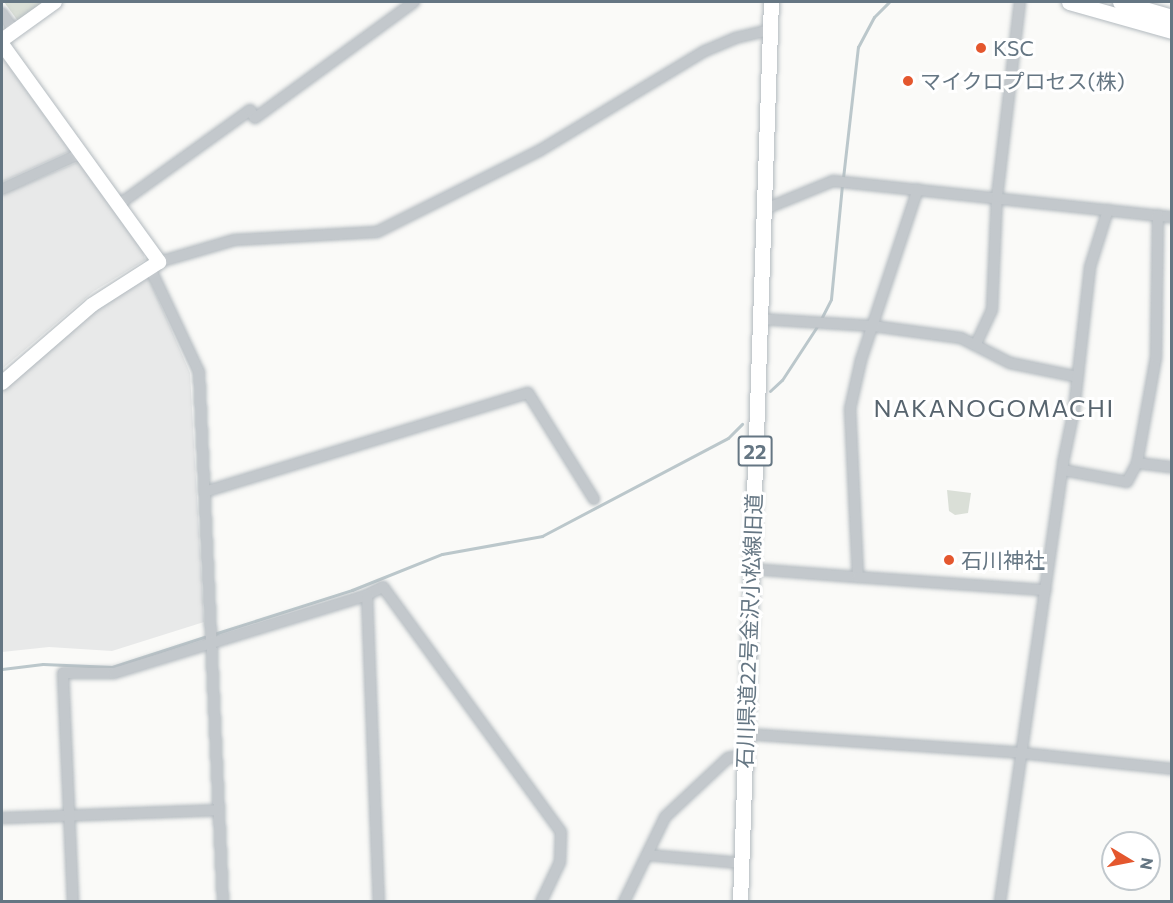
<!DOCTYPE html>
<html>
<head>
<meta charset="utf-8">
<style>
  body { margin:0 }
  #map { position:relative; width:1173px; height:903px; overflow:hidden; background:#fafaf8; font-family:Commissioner,"Noto Sans JP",sans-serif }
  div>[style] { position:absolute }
  .built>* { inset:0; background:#e8e9e9 }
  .green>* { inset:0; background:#dadfd7 }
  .stream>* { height:3px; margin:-1.5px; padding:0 1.5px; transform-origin:1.5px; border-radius:1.5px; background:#bbc7cb }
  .roads { filter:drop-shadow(0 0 2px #b3babf) drop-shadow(0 0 2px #b3babf) }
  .street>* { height:10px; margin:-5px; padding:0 5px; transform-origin:5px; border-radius:5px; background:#c3c8cc }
  .secondary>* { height:14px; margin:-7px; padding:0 7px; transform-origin:7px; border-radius:7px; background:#fff }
  .primary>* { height:15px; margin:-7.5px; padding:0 7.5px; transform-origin:7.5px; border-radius:7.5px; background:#fff }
  .dots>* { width:16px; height:16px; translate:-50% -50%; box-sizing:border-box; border:3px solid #fff; border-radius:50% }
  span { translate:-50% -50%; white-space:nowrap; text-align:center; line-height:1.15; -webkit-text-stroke:6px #fff; paint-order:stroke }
  .shield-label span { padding:2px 4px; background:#fff; border:2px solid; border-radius:4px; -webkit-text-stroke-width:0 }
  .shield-label { font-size:20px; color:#657683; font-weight:700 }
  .poi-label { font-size:21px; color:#657683 }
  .left { translate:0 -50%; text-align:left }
  .street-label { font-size:21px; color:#657683 }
  .quarter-label { font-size:24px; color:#57646e; letter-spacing:1.5px }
  .frame { position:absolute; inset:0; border:3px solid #657683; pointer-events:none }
  .north { position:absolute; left:1101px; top:831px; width:60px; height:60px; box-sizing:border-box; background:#fff; border:2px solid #c1c8cd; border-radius:50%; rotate:100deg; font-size:16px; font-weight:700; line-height:24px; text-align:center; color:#657683 }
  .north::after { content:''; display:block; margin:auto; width:21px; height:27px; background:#e4572e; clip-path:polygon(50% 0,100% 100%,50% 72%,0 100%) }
</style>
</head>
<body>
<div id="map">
  <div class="built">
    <i style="clip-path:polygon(2px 57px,70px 151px,2px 182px)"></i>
    <i style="clip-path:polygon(78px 162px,143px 252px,145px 260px,94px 291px,2px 369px,2px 194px)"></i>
    <i style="clip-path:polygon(149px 278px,190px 373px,204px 622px,112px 651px,49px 647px,2px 652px,2px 389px,105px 302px)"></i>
  </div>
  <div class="green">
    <i style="clip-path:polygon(4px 2px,45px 2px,18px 21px)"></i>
    <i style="clip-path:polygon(947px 490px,971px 493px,968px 513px,955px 515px,949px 511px)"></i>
  </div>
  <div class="stream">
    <i style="left:843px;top:178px;width:132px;rotate:-83.5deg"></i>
    <i style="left:858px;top:47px;width:34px;rotate:-62deg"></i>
    <i style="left:874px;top:17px;width:21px;rotate:-45deg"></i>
    <i style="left:821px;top:319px;width:22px;rotate:-63deg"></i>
    <i style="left:831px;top:299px;width:115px;rotate:-84.5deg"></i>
    <i style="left:770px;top:391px;width:16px;rotate:-43deg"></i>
    <i style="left:782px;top:380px;width:66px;rotate:-56.8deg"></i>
    <i style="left:217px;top:633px;width:142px;rotate:-17.7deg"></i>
    <i style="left:352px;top:590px;width:97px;rotate:-21.8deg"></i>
    <i style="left:442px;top:554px;width:102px;rotate:-10.2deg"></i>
    <i style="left:542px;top:536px;width:210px;rotate:-27.8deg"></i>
    <i style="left:728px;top:438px;width:20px;rotate:-45deg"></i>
    <i style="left:2px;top:669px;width:41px;rotate:-7deg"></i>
    <i style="left:43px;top:664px;width:69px;rotate:2.5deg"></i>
    <i style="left:112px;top:667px;width:97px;rotate:-18.1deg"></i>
  </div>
  <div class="roads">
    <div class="street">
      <i style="left:2px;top:13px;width:22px;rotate:56deg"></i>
      <i style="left:2px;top:189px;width:85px;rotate:-24.4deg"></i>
      <i style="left:118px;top:205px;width:163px;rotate:-35.7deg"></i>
      <i style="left:250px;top:110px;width:9px;rotate:58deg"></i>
      <i style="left:255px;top:118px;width:197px;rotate:-36.1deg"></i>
      <i style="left:765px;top:209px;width:74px;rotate:-22.4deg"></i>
      <i style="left:833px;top:181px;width:341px;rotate:6.1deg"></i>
      <i style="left:159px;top:262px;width:78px;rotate:-16.3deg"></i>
      <i style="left:234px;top:240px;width:143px;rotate:-3.2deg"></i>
      <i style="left:377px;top:232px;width:181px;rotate:-26.6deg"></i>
      <i style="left:539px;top:151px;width:194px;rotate:-31.1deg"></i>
      <i style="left:705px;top:51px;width:33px;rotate:-23deg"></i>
      <i style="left:735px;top:38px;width:37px;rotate:-13deg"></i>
      <i style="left:150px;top:268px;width:115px;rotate:64.8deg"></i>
      <i style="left:199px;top:372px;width:531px;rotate:87.41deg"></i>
      <i style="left:760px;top:319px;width:113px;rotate:3.5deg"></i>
      <i style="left:873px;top:326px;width:89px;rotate:7.8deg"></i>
      <i style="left:961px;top:338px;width:55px;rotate:27deg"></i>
      <i style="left:1010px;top:363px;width:69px;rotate:11.6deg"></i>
      <i style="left:976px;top:344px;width:38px;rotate:-65deg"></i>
      <i style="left:992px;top:310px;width:113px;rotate:-87.5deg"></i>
      <i style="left:997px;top:197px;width:196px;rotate:-83.3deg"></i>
      <i style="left:1137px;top:463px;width:35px;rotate:7deg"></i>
      <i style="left:1063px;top:470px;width:65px;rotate:10.6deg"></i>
      <i style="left:1127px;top:482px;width:21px;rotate:-62deg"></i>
      <i style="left:1137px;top:463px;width:108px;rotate:-79.8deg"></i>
      <i style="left:1156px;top:357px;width:142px;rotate:-89.2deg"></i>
      <i style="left:204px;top:492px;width:339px;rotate:-17deg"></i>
      <i style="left:528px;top:393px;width:125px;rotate:58.1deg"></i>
      <i style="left:751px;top:569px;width:107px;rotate:4.3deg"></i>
      <i style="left:858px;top:577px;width:168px;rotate:-92.7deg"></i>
      <i style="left:850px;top:409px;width:50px;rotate:-77.3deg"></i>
      <i style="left:861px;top:360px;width:180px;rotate:-71.6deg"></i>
      <i style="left:858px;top:577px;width:188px;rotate:4deg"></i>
      <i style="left:367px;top:595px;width:18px;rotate:-27deg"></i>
      <i style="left:383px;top:587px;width:303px;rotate:54deg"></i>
      <i style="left:561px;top:832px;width:30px;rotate:92deg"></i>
      <i style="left:560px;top:862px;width:44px;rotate:115.4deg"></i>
      <i style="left:745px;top:734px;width:277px;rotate:3.9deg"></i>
      <i style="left:1021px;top:753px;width:152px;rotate:6deg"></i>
      <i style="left:2px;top:818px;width:216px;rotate:-2.1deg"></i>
      <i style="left:647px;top:855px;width:94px;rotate:4.9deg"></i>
      <i style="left:73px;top:902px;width:229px;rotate:-92.5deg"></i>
      <i style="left:63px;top:673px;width:51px"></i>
      <i style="left:114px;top:673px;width:265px;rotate:-17.1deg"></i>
      <i style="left:367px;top:595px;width:307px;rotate:87.8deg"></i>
      <i style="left:624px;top:902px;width:94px;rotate:-64.2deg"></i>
      <i style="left:665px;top:817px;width:86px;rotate:-43.1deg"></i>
      <i style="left:728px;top:758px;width:16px;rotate:-11deg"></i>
      <i style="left:1000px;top:902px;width:443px;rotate:-81.8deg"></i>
      <i style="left:1063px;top:463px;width:54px;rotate:-78.3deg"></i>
      <i style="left:1074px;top:410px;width:144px;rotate:-83.6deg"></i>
      <i style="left:1090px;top:267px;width:60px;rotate:-72.5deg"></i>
    </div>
    <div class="secondary">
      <i style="left:2px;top:40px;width:65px;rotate:-35.6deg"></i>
      <i style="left:2px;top:44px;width:269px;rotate:54.2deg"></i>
      <i style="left:159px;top:262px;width:80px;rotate:147.3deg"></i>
      <i style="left:92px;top:305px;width:119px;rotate:139.1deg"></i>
    </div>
    <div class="primary">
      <i style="left:1069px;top:2px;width:107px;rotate:15.7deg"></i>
      <i style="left:1120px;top:2px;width:54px;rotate:16.1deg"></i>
      <i style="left:740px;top:902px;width:901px;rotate:-88.03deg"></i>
    </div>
  </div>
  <div class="dots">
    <i style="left:981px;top:48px;background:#e4572e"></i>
    <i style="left:908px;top:81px;background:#e4572e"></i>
    <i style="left:949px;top:560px;background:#e4572e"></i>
  </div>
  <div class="shield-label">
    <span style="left:755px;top:451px">22</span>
  </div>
  <div class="poi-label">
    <span class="left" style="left:993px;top:48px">KSC</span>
    <span class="left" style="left:920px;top:81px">マイクロプロセス(株)</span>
    <span class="left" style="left:961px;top:560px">石川神社</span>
  </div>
  <div class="street-label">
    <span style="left:749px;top:631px;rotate:-88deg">石川県道22号金沢小松線旧道</span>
  </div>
  <div class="quarter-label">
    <span style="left:994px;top:408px">NAKANOGOMACHI</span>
  </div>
  <div class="frame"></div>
  <div class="north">N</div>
</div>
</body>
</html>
